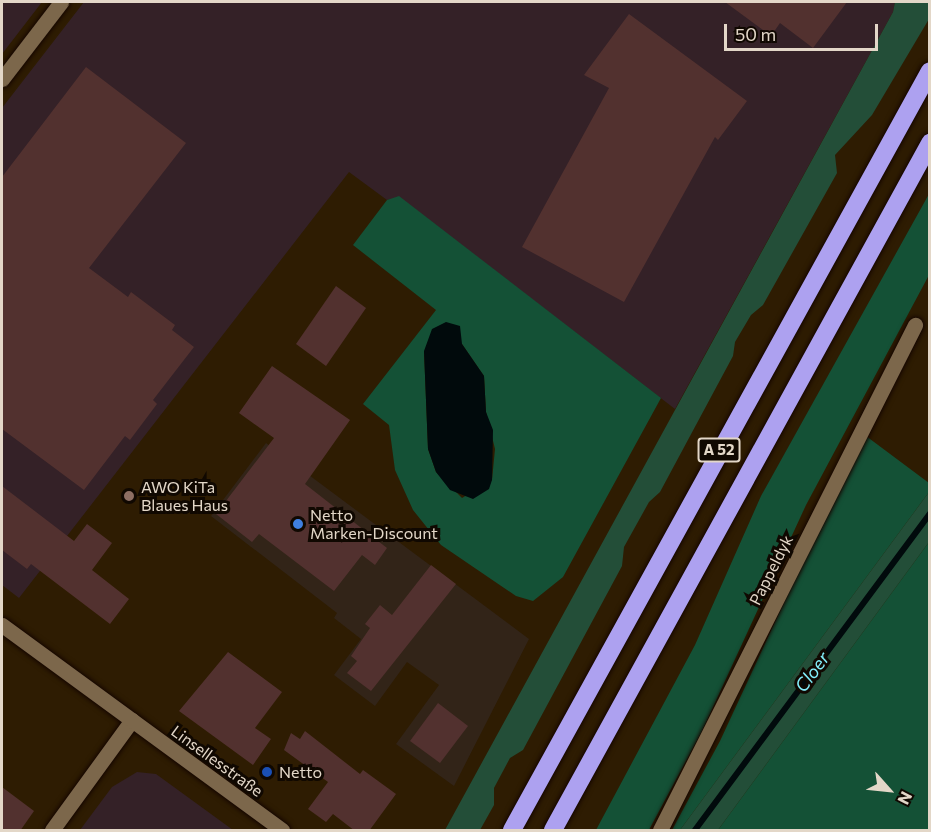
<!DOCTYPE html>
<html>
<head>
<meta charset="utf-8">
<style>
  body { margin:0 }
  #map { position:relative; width:931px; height:832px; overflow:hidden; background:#2e1c02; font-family:Commissioner,sans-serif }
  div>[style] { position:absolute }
  .commercial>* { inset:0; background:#322418 }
  .industrial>* { inset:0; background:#342127 }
  .green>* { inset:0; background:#234e38 }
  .forest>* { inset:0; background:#145136 }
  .water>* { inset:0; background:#010a0c }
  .stream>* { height:6px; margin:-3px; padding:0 3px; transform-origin:3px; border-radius:3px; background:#010a0c }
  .building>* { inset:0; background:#52312f }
  .roads { filter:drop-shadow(0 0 2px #150600) drop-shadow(0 0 2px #150600) }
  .minor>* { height:15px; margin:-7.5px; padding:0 7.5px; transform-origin:7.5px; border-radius:7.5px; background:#7c674b }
  .tertiary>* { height:15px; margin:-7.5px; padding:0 7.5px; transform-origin:7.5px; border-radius:7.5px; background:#7c674b }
  .motorway>* { height:18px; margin:-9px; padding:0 9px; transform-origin:9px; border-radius:9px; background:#ada1f0 }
  .dots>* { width:16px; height:16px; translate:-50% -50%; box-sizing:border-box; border:3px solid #100801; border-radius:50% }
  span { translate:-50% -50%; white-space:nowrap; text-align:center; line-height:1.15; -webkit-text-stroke:6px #100801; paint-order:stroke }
  .shield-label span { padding:2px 4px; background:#100801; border:2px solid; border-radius:4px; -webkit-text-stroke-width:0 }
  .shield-label { font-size:15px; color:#e3d7c8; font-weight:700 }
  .poi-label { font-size:16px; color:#e3d7c8 }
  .left { translate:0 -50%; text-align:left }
  .street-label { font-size:16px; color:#e3d7c8 }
  .water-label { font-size:18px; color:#83eefa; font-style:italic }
  .frame { position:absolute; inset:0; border:3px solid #e3d7c8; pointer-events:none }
  .north { position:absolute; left:859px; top:760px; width:60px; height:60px; -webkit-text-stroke:4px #100801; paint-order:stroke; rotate:117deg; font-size:16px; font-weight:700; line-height:24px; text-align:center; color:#e3d7c8 }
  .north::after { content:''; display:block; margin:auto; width:21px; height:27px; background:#e3d7c8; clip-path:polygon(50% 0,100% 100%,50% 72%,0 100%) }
  .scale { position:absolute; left:724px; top:24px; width:154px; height:27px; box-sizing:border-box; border:3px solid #e3d7c8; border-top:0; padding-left:8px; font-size:18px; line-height:21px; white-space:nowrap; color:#e3d7c8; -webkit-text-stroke:4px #100801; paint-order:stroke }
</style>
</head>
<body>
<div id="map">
  <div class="commercial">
    <i style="clip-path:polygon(266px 443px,529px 639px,454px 786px,396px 744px,439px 685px,407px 662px,375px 706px,334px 675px,361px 639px,334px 618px,337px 613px,211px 516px)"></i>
  </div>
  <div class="industrial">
    <i style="clip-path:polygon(2px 2px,42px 2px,2px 54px)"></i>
    <i style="clip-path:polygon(84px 2px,895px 2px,893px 12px,675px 409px,399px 197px,387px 200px,349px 172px,19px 598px,2px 585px,2px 108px)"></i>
    <i style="clip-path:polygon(137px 772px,156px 774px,233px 830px,80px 830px,112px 787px)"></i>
  </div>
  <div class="green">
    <i style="clip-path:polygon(895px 2px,929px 2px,929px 19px,872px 115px,835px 155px,837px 173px,763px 305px,751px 315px,735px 342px,733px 356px,660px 492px,649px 502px,624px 547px,622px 566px,523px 750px,510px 758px,494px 788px,494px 805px,480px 830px,445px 830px,893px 12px)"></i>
    <i style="clip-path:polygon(929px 492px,929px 542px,718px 830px,680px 830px)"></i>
  </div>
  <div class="forest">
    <i style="clip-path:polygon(929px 194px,929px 275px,806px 505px,702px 731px,649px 830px,596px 830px,695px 645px,761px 496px)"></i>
    <i style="clip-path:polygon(evenodd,399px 196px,661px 398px,563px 577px,533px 601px,516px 596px,441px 545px,413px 510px,395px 470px,389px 425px,363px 404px,436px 310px,353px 245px,387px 200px,399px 196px,462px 344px,484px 376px,486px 412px,495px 449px,492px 480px,462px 498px,436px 472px,428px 449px,424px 351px,462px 344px)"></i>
    <i style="clip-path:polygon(866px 436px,929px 483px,929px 492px,680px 830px,672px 830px,720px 741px,825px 514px)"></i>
    <i style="clip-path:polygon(929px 542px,929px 830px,718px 830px)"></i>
  </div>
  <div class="water">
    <i style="clip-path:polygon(446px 322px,460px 326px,462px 344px,484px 376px,486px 412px,493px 430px,492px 480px,489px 489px,473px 499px,450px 490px,436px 472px,428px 449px,424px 351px,432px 329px)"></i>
  </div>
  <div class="stream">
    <i style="left:695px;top:830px;width:395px;rotate:-53.4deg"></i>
  </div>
  <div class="building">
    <i style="clip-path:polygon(725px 2px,847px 2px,813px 48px,780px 23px,771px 36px)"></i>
    <i style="clip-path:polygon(629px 14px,747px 101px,718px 140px,715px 137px,624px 302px,522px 247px,609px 88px,584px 75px)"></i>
    <i style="clip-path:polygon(86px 67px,186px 143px,89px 268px,128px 297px,131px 292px,175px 325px,172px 330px,194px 347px,153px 400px,157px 404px,130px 440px,125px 436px,84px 490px,2px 429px,2px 177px)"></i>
    <i style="clip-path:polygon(336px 286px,366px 308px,326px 366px,296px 344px)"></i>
    <i style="clip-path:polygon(272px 366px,350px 420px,305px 484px,387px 548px,375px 565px,362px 555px,334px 591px,259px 534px,252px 542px,216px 514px,274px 438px,239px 413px)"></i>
    <i style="clip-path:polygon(2px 486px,74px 541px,87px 524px,112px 543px,92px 570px,129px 599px,110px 624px,31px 564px,27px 569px,2px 550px)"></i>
    <i style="clip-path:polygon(431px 565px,456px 584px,371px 691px,347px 673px,357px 661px,351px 656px,370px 628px,365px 624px,380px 605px,392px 615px)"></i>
    <i style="clip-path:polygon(228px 652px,282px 692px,255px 728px,271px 739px,253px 765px,179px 711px)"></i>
    <i style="clip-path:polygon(438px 703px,468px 726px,440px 763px,410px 741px)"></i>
    <i style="clip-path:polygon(305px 731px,360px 774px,363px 770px,396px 794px,369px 831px,355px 831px,333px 814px,326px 822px,308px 809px,328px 782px,284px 750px,291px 733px,300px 739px)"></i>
    <i style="clip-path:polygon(2px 787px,34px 811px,20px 831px,2px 831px)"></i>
  </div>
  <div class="roads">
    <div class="minor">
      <i style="left:2px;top:79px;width:97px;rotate:-52.5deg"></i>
      <i style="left:52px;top:830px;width:136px;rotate:-54deg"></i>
      <i style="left:660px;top:830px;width:566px;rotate:-63.21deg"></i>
    </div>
    <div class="tertiary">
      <i style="left:2px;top:625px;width:347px;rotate:36.2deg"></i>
    </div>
    <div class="motorway">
      <i style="left:512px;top:830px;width:866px;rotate:-61.16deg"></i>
      <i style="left:553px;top:830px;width:784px;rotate:-61.24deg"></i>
    </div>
  </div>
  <div class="dots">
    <i style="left:129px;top:496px;background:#8d6e63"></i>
    <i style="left:298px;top:524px;background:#3f7fe0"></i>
    <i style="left:267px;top:772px;background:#1a4fb4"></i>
  </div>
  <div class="shield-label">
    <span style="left:719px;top:450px">A 52</span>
  </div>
  <div class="poi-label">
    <span class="left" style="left:141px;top:496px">AWO KiTa<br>Blaues Haus</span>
    <span class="left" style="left:310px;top:524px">Netto<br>Marken-Discount</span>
    <span class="left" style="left:279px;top:772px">Netto</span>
  </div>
  <div class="street-label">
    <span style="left:771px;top:570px;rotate:-63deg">Pappeldyk</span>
    <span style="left:217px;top:761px;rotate:36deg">Linsellesstraße</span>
  </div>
  <div class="water-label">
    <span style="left:812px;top:672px;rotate:-54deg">Cloer</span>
  </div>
  <div class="frame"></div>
  <div class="north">N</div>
  <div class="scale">50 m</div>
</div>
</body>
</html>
